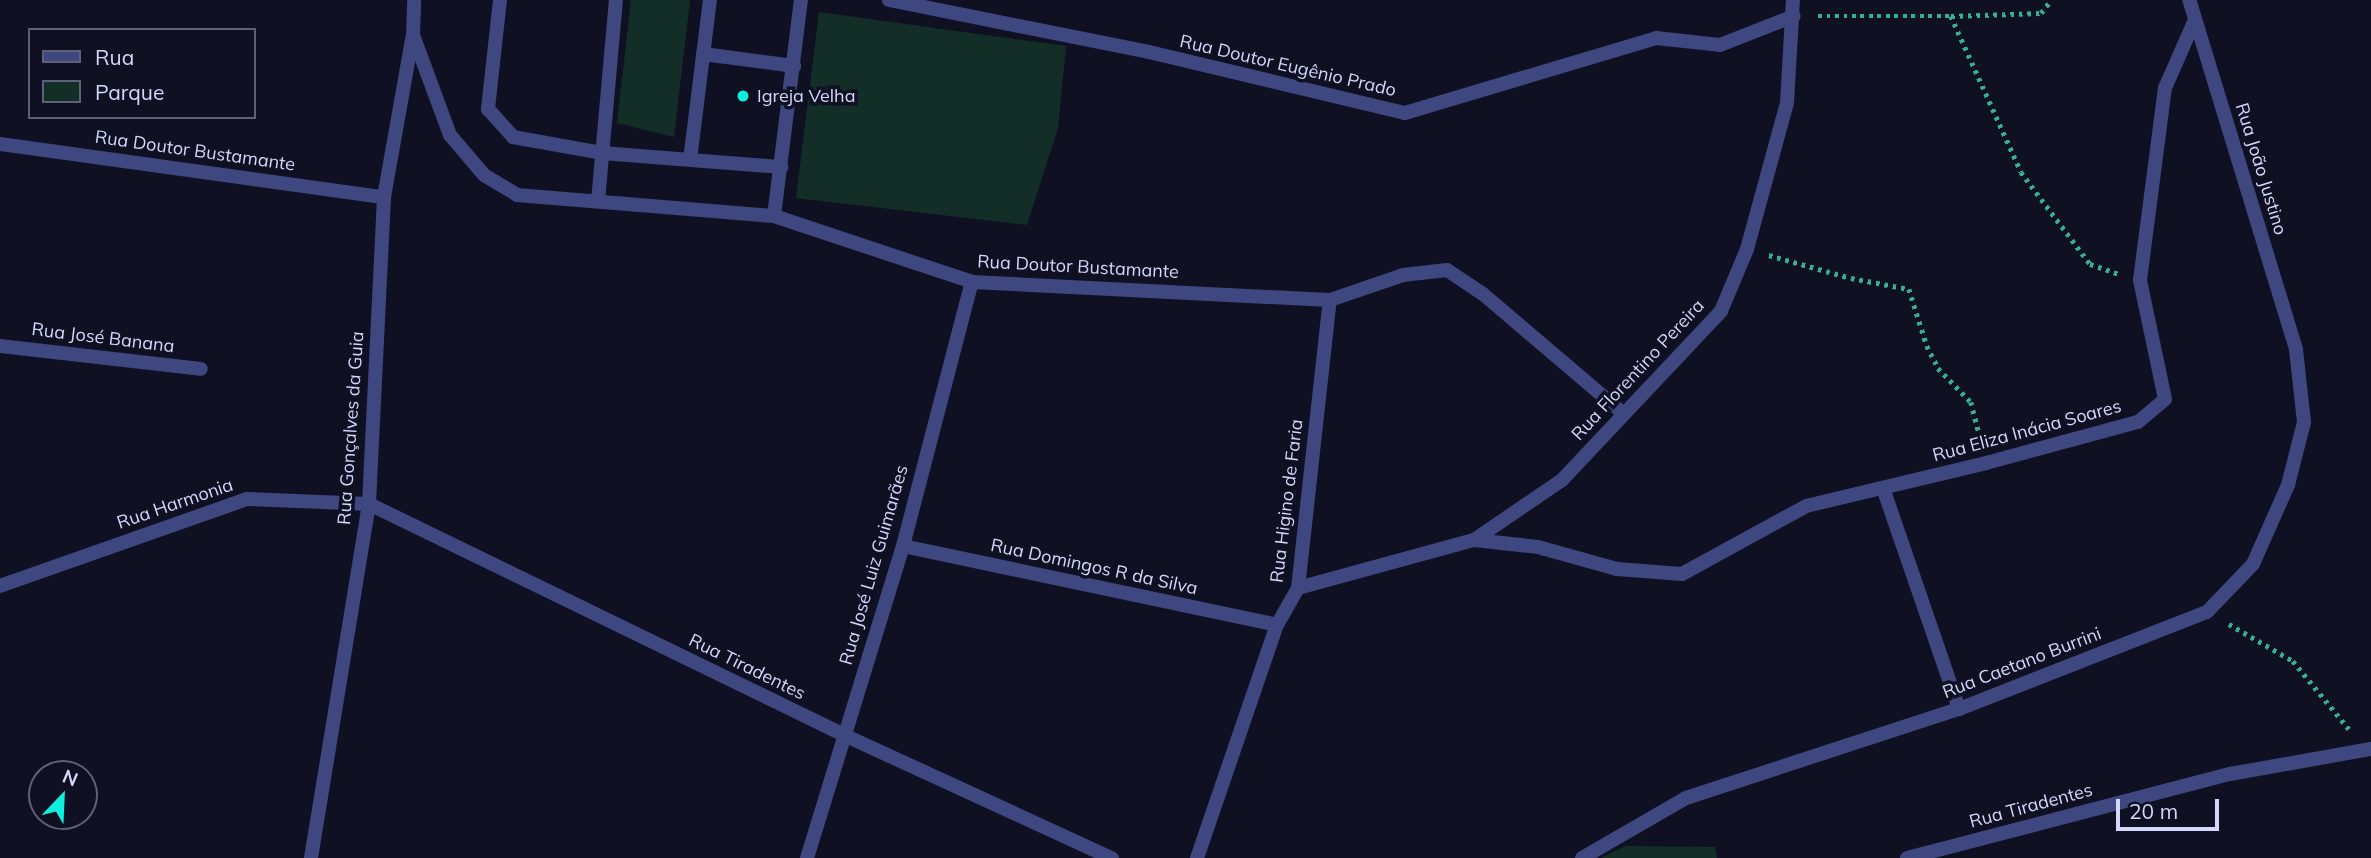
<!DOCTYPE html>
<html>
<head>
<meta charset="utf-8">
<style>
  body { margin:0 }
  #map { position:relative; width:2371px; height:858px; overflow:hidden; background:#101023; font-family:Mulish,sans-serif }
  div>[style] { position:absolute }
  .green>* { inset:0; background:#132d27 }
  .path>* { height:4.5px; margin-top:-2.25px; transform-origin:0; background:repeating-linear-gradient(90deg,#36ae92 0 3.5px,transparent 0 8.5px) }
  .minor>* { height:14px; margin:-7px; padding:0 7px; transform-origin:7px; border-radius:7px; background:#3e477f }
  .dots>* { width:19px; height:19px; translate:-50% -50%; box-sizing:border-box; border:4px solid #101023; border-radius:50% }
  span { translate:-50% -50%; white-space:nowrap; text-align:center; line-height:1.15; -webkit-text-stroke:7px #101023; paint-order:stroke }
  .street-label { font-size:18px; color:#d4d7fc }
  .poi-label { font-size:18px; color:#d4d7fc }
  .left { translate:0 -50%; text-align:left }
  .legend { position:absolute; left:28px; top:28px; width:228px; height:91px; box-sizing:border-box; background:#101023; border:2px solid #5e607a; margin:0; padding:9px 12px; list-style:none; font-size:21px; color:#d4d7fc }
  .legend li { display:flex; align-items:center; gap:14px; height:35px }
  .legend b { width:35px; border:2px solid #5e607a }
  .north { position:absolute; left:28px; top:760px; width:70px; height:70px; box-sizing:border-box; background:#101023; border:2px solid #5e607a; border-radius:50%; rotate:23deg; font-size:19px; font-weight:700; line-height:28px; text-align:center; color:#d4d7fc }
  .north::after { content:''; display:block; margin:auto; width:24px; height:32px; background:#0feede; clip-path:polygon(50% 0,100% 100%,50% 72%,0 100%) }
  .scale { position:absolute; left:2116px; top:799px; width:103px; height:32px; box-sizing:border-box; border:4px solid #d4d7fc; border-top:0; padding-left:9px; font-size:21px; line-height:24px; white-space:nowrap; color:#d4d7fc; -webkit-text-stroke:5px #101023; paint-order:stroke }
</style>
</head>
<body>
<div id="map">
  <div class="green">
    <i style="clip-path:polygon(631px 0,690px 0,674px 137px,617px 123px)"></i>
    <i style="clip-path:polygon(819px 12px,1066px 46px,1058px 128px,1027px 225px,796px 198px)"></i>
    <i style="clip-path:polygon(1625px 846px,1715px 847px,1717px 858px,1601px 858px)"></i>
  </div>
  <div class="path">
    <i style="left:1818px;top:16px;width:133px"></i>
    <i style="left:1951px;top:16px;width:171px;rotate:65.8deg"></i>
    <i style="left:2021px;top:172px;width:115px;rotate:53.1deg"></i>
    <i style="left:2090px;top:264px;width:31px;rotate:19deg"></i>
    <i style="left:1951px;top:16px;width:90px;rotate:-1.9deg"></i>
    <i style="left:2041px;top:13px;width:16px;rotate:-52deg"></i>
    <i style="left:1769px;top:255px;width:85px;rotate:15.7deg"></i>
    <i style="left:1851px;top:278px;width:59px;rotate:10.7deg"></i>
    <i style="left:1909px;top:289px;width:60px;rotate:72.5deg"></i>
    <i style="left:1927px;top:346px;width:25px;rotate:63deg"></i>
    <i style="left:1938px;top:368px;width:47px;rotate:45.9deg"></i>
    <i style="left:1971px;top:402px;width:40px;rotate:75.6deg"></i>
    <i style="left:2229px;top:624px;width:74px;rotate:30deg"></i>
    <i style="left:2293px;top:661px;width:88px;rotate:50.5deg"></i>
  </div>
  <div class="minor">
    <i style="left:500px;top:0;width:110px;rotate:96.3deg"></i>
    <i style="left:488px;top:109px;width:38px;rotate:48deg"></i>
    <i style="left:513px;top:137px;width:90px;rotate:10.2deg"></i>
    <i style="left:602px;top:153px;width:180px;rotate:4.5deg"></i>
    <i style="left:889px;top:0;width:265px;rotate:11.3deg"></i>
    <i style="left:1149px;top:52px;width:263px;rotate:13.4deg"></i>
    <i style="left:1405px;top:113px;width:262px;rotate:-16.6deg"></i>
    <i style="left:1656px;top:38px;width:64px;rotate:6.2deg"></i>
    <i style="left:1720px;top:45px;width:79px;rotate:-21.4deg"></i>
    <i style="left:413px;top:35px;width:107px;rotate:69.7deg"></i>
    <i style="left:450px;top:135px;width:52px;rotate:49.6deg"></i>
    <i style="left:484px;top:175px;width:39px;rotate:31deg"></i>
    <i style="left:517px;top:195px;width:258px;rotate:4.7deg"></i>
    <i style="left:774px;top:216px;width:209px;rotate:18.4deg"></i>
    <i style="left:972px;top:282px;width:358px;rotate:2.9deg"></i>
    <i style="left:1330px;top:300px;width:77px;rotate:-18.9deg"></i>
    <i style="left:1403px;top:275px;width:44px;rotate:-6.5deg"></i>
    <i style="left:1447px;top:270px;width:43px;rotate:33.7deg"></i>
    <i style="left:1483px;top:294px;width:184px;rotate:40.4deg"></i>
    <i style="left:703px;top:54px;width:92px;rotate:7.5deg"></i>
    <i style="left:0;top:144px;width:388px;rotate:7.9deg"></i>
    <i style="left:690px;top:160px;width:161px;rotate:-82.9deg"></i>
    <i style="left:598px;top:201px;width:202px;rotate:-84.9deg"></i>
    <i style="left:774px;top:216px;width:218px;rotate:-82.9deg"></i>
    <i style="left:0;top:346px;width:202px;rotate:6.5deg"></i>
    <i style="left:1883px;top:488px;width:234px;rotate:71deg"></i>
    <i style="left:1474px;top:540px;width:64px;rotate:6.2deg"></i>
    <i style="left:1538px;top:547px;width:82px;rotate:15.6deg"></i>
    <i style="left:1617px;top:569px;width:65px;rotate:4.4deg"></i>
    <i style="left:1682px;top:574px;width:141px;rotate:-28.7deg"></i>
    <i style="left:1806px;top:506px;width:185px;rotate:-13.4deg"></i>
    <i style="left:1986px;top:463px;width:157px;rotate:-15.1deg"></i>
    <i style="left:2138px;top:422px;width:35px;rotate:-40deg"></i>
    <i style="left:2165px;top:399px;width:122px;rotate:-101.9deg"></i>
    <i style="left:2140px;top:280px;width:194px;rotate:-82.6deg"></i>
    <i style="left:2165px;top:88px;width:72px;rotate:-66.3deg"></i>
    <i style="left:903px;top:546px;width:382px;rotate:11.9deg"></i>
    <i style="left:0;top:586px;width:262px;rotate:-19.4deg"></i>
    <i style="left:247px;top:499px;width:122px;rotate:2.3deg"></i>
    <i style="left:369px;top:504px;width:528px;rotate:25.93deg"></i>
    <i style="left:844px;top:735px;width:295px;rotate:24.7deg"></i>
    <i style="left:1298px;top:588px;width:182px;rotate:-15.3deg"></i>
    <i style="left:1474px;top:540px;width:107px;rotate:-34.3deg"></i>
    <i style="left:1562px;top:480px;width:232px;rotate:-46.7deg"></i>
    <i style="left:1721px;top:311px;width:67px;rotate:-67.2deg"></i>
    <i style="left:1747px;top:249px;width:151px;rotate:-74.7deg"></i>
    <i style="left:1787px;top:103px;width:103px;rotate:-86.7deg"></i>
    <i style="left:311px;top:858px;width:359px;rotate:-80.7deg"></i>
    <i style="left:369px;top:504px;width:307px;rotate:-87.2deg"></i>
    <i style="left:384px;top:197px;width:165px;rotate:-79.9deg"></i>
    <i style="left:413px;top:35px;width:35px;rotate:-88deg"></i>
    <i style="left:807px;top:858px;width:326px;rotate:-72.9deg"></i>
    <i style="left:903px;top:546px;width:273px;rotate:-75.4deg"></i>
    <i style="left:1197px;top:858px;width:246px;rotate:-71.1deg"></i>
    <i style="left:1277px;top:625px;width:43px;rotate:-60.4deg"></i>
    <i style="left:1298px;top:588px;width:290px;rotate:-83.7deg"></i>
    <i style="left:1582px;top:858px;width:120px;rotate:-30deg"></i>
    <i style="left:1686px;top:798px;width:287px;rotate:-18.1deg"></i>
    <i style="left:1959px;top:709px;width:266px;rotate:-21.4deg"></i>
    <i style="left:2207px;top:612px;width:66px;rotate:-46.2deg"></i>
    <i style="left:2253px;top:564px;width:86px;rotate:-66.1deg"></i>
    <i style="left:2288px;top:485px;width:65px;rotate:-75.7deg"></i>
    <i style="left:2304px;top:422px;width:73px;rotate:-96.3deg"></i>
    <i style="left:2296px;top:349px;width:365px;rotate:-107deg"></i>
    <i style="left:1907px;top:858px;width:334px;rotate:-14.6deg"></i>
    <i style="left:2230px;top:774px;width:143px;rotate:-10.1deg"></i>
  </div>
  <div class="dots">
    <i style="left:743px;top:96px;background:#0feede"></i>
  </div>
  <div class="street-label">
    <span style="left:1288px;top:66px;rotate:13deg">Rua Doutor Eugênio Prado</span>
    <span style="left:195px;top:151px;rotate:8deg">Rua Doutor Bustamante</span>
    <span style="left:2261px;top:169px;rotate:73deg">Rua João Justino</span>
    <span style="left:1078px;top:267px;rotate:3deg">Rua Doutor Bustamante</span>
    <span style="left:103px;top:338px;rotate:7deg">Rua José Banana</span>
    <span style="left:1638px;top:370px;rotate:-47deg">Rua Florentino Pereira</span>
    <span style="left:351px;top:428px;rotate:-86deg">Rua Gonçalves da Guia</span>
    <span style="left:2027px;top:431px;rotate:-15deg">Rua Eliza Inácia Soares</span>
    <span style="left:1287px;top:501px;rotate:-83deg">Rua Higino de Faria</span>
    <span style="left:175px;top:504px;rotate:-19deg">Rua Harmonia</span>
    <span style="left:874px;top:565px;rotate:-74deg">Rua José Luiz Guimarães</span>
    <span style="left:1094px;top:567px;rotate:12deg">Rua Domingos R da Silva</span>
    <span style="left:2022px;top:663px;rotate:-21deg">Rua Caetano Burrini</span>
    <span style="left:747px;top:667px;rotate:26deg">Rua Tiradentes</span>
    <span style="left:2031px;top:806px;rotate:-15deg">Rua Tiradentes</span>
  </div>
  <div class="poi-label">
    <span class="left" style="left:757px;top:96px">Igreja Velha</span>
  </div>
  <ul class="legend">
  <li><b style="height:9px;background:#3e477f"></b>Rua</li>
  <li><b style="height:19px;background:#132d27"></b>Parque</li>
  </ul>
  <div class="north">N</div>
  <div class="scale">20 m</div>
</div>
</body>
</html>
